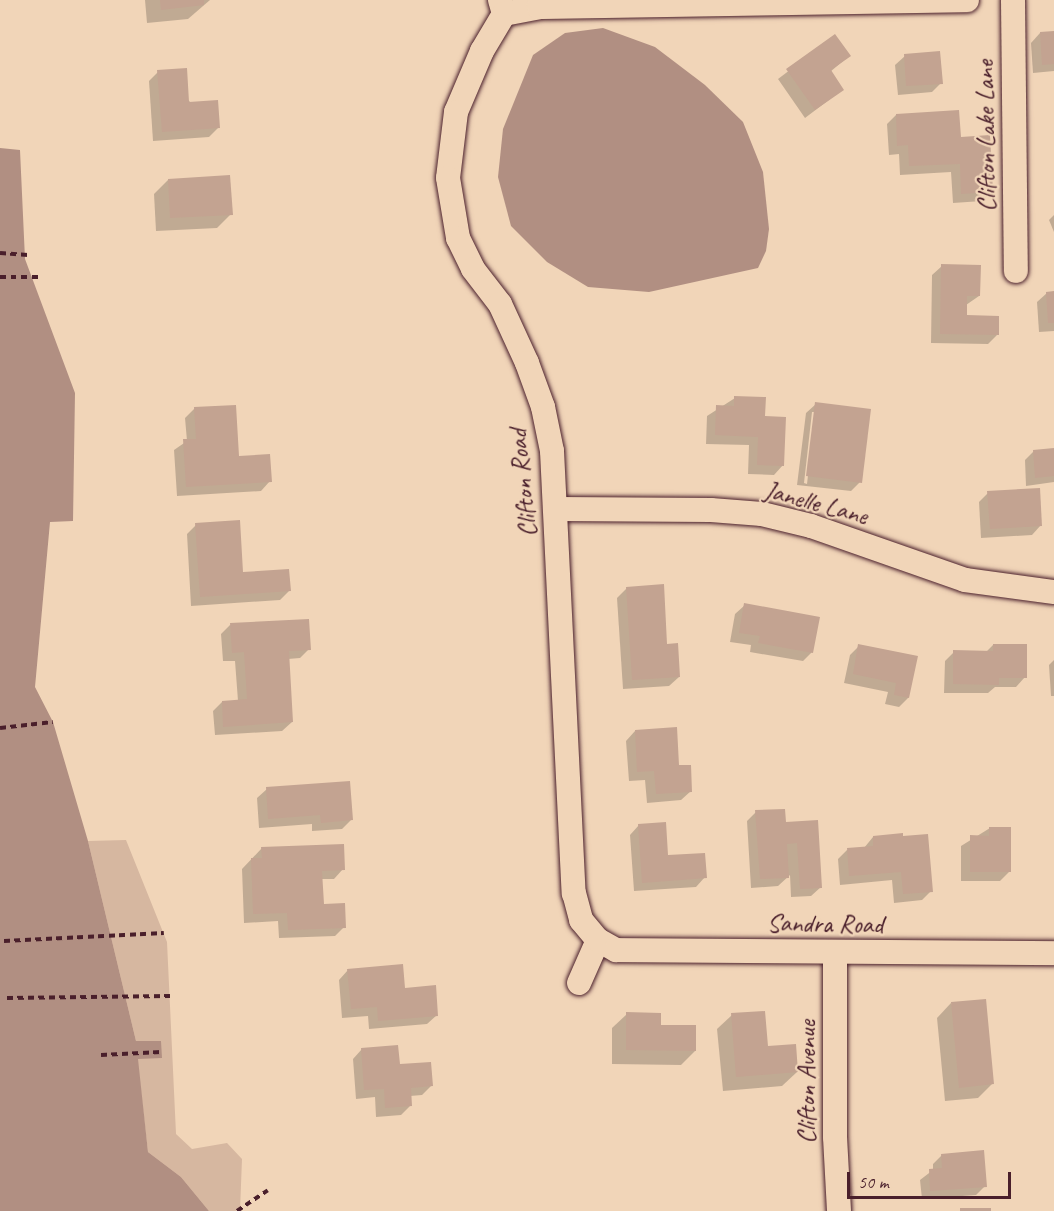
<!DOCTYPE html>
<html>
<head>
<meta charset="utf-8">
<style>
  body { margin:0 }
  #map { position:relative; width:1054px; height:1211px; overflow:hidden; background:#f1d5b8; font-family:Caveat,sans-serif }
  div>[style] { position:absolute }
  .green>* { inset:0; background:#d6b7a0 }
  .water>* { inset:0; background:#b18f82 }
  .shadow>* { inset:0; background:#0003 }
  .building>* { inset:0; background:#c3a391 }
  .path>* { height:4px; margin-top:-2px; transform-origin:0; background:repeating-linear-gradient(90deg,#4a1f2b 0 6px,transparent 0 10.5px) }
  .roads { filter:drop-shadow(0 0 2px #4a1f2b) drop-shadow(0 0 2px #4a1f2b) }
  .street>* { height:24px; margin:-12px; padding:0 12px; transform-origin:12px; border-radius:12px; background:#f1d5b8 }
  span { translate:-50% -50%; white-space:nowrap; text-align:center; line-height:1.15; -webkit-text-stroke:4.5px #f1d5b8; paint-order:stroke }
  .street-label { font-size:26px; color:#4a1f2b }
  .scale { position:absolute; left:847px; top:1172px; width:164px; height:27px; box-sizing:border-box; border:3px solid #4a1f2b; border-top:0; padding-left:8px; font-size:18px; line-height:21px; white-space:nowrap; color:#4a1f2b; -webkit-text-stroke:4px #f1d5b8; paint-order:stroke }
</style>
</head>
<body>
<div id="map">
  <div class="green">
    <i style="clip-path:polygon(126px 840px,167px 942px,176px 1134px,192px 1149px,227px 1143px,242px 1159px,240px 1211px,209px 1211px,181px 1177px,148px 1152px,137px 1058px,161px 1041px,136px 1041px,88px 841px)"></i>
  </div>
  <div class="water">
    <i style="clip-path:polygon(603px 28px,655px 47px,705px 85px,743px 122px,763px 172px,769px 229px,766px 251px,758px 268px,649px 292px,588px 287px,547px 262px,511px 226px,498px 177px,503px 129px,533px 55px,565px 33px)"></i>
    <i style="clip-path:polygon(0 148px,20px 150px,25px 259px,75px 393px,73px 521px,50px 522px,35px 687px,53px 722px,88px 841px,136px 1041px,161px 1041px,162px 1058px,138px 1059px,148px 1152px,181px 1177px,209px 1211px,0 1211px)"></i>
  </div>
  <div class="shadow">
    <i style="clip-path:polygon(145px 0,210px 0,188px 19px,147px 23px)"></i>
    <i style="clip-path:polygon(1054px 32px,1054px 71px,1033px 73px,1031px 43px,1040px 33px)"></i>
    <i style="clip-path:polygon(835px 36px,849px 56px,830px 72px,842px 90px,805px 118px,778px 79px)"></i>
    <i style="clip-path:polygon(905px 56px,941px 83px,932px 92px,898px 95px,895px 65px)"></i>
    <i style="clip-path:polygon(158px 72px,218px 128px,209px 137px,153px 141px,149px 81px)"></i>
    <i style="clip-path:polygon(896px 115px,959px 138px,991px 192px,982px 201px,953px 203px,951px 172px,900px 175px,899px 154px,889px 155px,887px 124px)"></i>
    <i style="clip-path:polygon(168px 180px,231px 214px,217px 228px,156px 231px,154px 194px)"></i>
    <i style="clip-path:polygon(1054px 215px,1054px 232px,1049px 220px)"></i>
    <i style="clip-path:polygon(942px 266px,979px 296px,966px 305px,966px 317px,997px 335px,988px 344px,931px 343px,932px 275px)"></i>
    <i style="clip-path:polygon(1047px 293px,1054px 293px,1054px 331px,1039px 332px,1037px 302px)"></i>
    <i style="clip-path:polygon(735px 398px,764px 417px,783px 465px,774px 475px,748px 474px,749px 445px,706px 444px,707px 416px)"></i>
    <i style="clip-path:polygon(evenodd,816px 404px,860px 482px,851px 491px,797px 485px,806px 413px,816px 404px,812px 412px,815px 412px,807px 484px,804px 483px,812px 412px)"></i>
    <i style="clip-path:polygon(195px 408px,237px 458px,270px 481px,261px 491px,177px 496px,174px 450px,187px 441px,185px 418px)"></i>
    <i style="clip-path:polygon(1054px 450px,1054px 482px,1026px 486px,1025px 460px,1034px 451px)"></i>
    <i style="clip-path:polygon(988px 493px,1041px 525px,1032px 535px,981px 538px,979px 502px)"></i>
    <i style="clip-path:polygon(196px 525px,242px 574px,289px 591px,280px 600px,191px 606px,187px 534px)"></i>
    <i style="clip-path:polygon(627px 588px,666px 645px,679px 677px,669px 686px,623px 689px,617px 598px)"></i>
    <i style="clip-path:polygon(745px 605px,812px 652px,803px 661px,750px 652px,751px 645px,730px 642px,735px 614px)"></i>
    <i style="clip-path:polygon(230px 625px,309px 649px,300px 658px,288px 659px,292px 722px,282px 731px,215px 735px,213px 711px,222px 702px,238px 701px,235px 661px,223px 661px,221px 634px)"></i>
    <i style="clip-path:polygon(993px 645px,1025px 677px,1016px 687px,995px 687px,988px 693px,944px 693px,945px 661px,954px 652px,986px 652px)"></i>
    <i style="clip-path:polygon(859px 646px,916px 657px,908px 698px,899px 707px,885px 704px,888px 692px,844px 683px,850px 655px)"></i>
    <i style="clip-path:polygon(1054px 660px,1054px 696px,1051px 696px,1049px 665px)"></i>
    <i style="clip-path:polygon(635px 731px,678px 767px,691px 791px,681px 800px,647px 803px,645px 780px,629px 781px,626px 741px)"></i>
    <i style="clip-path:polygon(267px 789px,351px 820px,342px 829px,312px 831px,312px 824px,259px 828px,257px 798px)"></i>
    <i style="clip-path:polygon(756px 812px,785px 824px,817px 822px,821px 887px,811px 896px,791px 897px,790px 875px,778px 886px,751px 888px,747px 821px)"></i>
    <i style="clip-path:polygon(639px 825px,667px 857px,705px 877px,696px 887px,634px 891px,630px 835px)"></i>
    <i style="clip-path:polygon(990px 828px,1009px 872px,1000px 881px,961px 881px,961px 846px)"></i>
    <i style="clip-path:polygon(873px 837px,931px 891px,922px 900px,894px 903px,892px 880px,840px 885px,838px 859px,847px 850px,864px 848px)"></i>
    <i style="clip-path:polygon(262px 848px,343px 869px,334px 879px,321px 879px,322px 906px,344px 927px,335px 936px,279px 938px,278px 921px,244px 923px,242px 869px)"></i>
    <i style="clip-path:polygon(348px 970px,403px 989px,437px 1015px,427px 1024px,369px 1029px,368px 1016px,342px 1018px,339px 980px)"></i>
    <i style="clip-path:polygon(951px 1003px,992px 1084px,978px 1098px,945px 1101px,937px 1018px)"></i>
    <i style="clip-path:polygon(627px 1014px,659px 1026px,695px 1051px,681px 1065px,612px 1064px,612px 1028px)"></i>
    <i style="clip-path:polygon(732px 1015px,797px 1072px,782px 1086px,723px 1091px,717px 1029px)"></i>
    <i style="clip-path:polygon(362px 1049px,398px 1066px,431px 1086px,422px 1095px,410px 1096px,410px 1106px,401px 1115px,376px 1117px,375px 1097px,356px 1099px,353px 1059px)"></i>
    <i style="clip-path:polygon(942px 1155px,985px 1186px,976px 1195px,922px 1199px,920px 1180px,933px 1170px,933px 1164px)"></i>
  </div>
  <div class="building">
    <i style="clip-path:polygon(160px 0,204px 0,204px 5px,161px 10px)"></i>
    <i style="clip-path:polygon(1054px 31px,1054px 64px,1042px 65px,1040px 32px)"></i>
    <i style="clip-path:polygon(835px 34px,851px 56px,831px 70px,844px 90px,815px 110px,786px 69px)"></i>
    <i style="clip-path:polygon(940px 51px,943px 84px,906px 86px,904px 54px)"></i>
    <i style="clip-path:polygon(187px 68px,189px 102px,218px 100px,220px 128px,162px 132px,157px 70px)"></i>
    <i style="clip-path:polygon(959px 110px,961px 137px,990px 135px,993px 192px,961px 194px,960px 164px,909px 166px,908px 145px,897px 146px,896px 114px)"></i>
    <i style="clip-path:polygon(230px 175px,233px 215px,170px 218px,168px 179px)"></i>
    <i style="clip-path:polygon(941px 264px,981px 265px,980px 296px,967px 296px,967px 315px,999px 316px,999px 335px,940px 334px)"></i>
    <i style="clip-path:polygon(1054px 291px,1054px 323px,1048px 323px,1046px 292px)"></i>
    <i style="clip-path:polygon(734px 396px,766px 397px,765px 416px,786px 417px,784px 466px,757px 465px,758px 437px,715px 435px,716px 405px,734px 406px)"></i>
    <i style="clip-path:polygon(815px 402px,871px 409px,862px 483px,806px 476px)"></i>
    <i style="clip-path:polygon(236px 405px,239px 456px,270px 454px,272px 482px,186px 487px,183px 439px,196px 439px,194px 407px)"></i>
    <i style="clip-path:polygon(1054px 448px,1054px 476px,1035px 478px,1033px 450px)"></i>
    <i style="clip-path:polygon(1040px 488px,1042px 526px,990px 529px,987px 491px)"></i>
    <i style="clip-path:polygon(240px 520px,243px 572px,289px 569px,291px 591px,200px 597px,195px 523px)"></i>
    <i style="clip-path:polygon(664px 584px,667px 644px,678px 643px,680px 677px,632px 680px,626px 587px)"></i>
    <i style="clip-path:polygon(744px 603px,820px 617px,813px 653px,758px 643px,760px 636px,739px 633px)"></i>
    <i style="clip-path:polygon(309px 619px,311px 650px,289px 651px,293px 722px,223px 727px,222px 701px,247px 699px,244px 652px,232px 653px,230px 623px)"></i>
    <i style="clip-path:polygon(858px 644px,918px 656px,909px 698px,894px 695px,896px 683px,853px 674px)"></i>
    <i style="clip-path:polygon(993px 644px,1027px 644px,1027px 678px,999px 678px,999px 685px,953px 684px,953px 650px,993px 651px)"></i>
    <i style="clip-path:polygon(677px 727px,679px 765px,691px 765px,692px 792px,656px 794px,654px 771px,637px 772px,635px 730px)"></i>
    <i style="clip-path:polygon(350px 781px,353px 820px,321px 823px,320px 815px,268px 819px,266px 787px)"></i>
    <i style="clip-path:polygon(785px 809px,786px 822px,818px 820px,822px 888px,800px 889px,797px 843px,787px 844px,789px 878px,760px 879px,755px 810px)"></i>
    <i style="clip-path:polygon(666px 822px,668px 855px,705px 853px,707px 878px,642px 883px,638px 824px)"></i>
    <i style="clip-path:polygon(989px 827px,1011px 827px,1011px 872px,970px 872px,970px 835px,989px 836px)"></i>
    <i style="clip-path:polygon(903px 833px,903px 836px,928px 834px,933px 892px,903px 894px,901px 872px,849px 876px,847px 848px,873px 846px,873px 836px)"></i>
    <i style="clip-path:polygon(344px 844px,345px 870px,322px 871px,324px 904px,345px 903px,346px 928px,288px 930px,287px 913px,253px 914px,251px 858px,262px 858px,261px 847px)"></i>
    <i style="clip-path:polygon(403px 964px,405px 988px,436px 985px,438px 1016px,378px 1021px,377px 1007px,351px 1009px,347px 969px)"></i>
    <i style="clip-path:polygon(986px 999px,994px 1084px,959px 1088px,951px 1002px)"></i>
    <i style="clip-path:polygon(765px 1011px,768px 1046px,796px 1044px,798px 1072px,736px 1077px,731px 1013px)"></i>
    <i style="clip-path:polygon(626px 1012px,661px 1013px,661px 1025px,696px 1025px,696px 1051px,626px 1050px)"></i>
    <i style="clip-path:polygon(398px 1045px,400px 1064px,431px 1062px,433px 1086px,411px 1088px,412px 1106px,385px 1108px,384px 1089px,364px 1090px,361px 1048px)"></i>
    <i style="clip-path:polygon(984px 1150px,987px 1187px,930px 1191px,929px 1169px,942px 1168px,941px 1154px)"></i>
    <i style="clip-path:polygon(960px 1208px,991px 1208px,991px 1211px,960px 1211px)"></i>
  </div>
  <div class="path">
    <i style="left:0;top:253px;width:28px;rotate:4deg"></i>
    <i style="left:0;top:277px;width:39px"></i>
    <i style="left:0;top:728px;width:53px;rotate:-6.5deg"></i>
    <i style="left:4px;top:941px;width:160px;rotate:-2.9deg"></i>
    <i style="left:7px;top:998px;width:163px;rotate:-0.7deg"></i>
    <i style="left:101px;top:1055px;width:60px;rotate:-2.9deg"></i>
    <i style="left:237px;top:1211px;width:37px;rotate:-34deg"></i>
  </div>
  <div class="roads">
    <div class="street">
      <i style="left:500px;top:0;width:15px;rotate:74deg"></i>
      <i style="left:504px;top:14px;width:43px;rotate:120.7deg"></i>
      <i style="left:482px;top:51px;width:66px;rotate:113.1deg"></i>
      <i style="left:456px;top:112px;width:66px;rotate:96.9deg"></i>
      <i style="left:448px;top:178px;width:61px;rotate:80.5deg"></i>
      <i style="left:458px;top:238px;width:34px;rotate:64deg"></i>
      <i style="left:473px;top:269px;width:44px;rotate:52.4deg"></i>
      <i style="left:500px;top:304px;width:65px;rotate:65.4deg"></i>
      <i style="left:527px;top:363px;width:47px;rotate:70deg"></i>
      <i style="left:543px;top:407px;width:45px;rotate:78.4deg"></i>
      <i style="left:552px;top:451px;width:443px;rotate:87.2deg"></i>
      <i style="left:574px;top:893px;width:28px;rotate:75deg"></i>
      <i style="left:581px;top:920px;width:26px;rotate:50deg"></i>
      <i style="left:598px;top:940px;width:47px;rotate:113.8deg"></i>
      <i style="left:1013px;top:0;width:271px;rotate:89.4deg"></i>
      <i style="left:504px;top:14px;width:36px;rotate:-11deg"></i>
      <i style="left:539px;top:7px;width:428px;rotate:-0.9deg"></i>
      <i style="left:557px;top:509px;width:154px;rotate:0.4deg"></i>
      <i style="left:711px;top:510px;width:51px;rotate:4.5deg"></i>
      <i style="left:762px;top:514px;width:50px;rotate:13.8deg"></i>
      <i style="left:811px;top:526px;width:163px;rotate:19.3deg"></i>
      <i style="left:965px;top:580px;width:90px;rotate:7.7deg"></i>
      <i style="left:598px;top:940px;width:21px;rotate:29deg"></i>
      <i style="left:616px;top:950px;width:438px;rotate:0.4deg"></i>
      <i style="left:835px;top:953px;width:184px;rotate:90deg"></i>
      <i style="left:835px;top:1137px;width:74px;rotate:86.9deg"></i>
    </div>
  </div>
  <div class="street-label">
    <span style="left:986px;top:136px;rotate:-91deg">Clifton Lake Lane</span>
    <span style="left:523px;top:483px;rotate:-96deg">Clifton Road</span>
    <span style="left:816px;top:503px;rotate:15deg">Janelle Lane</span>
    <span style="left:825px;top:924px;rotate:1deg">Sandra Road</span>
    <span style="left:807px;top:1082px;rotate:-90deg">Clifton Avenue</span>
  </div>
  <div class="scale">50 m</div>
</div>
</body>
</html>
